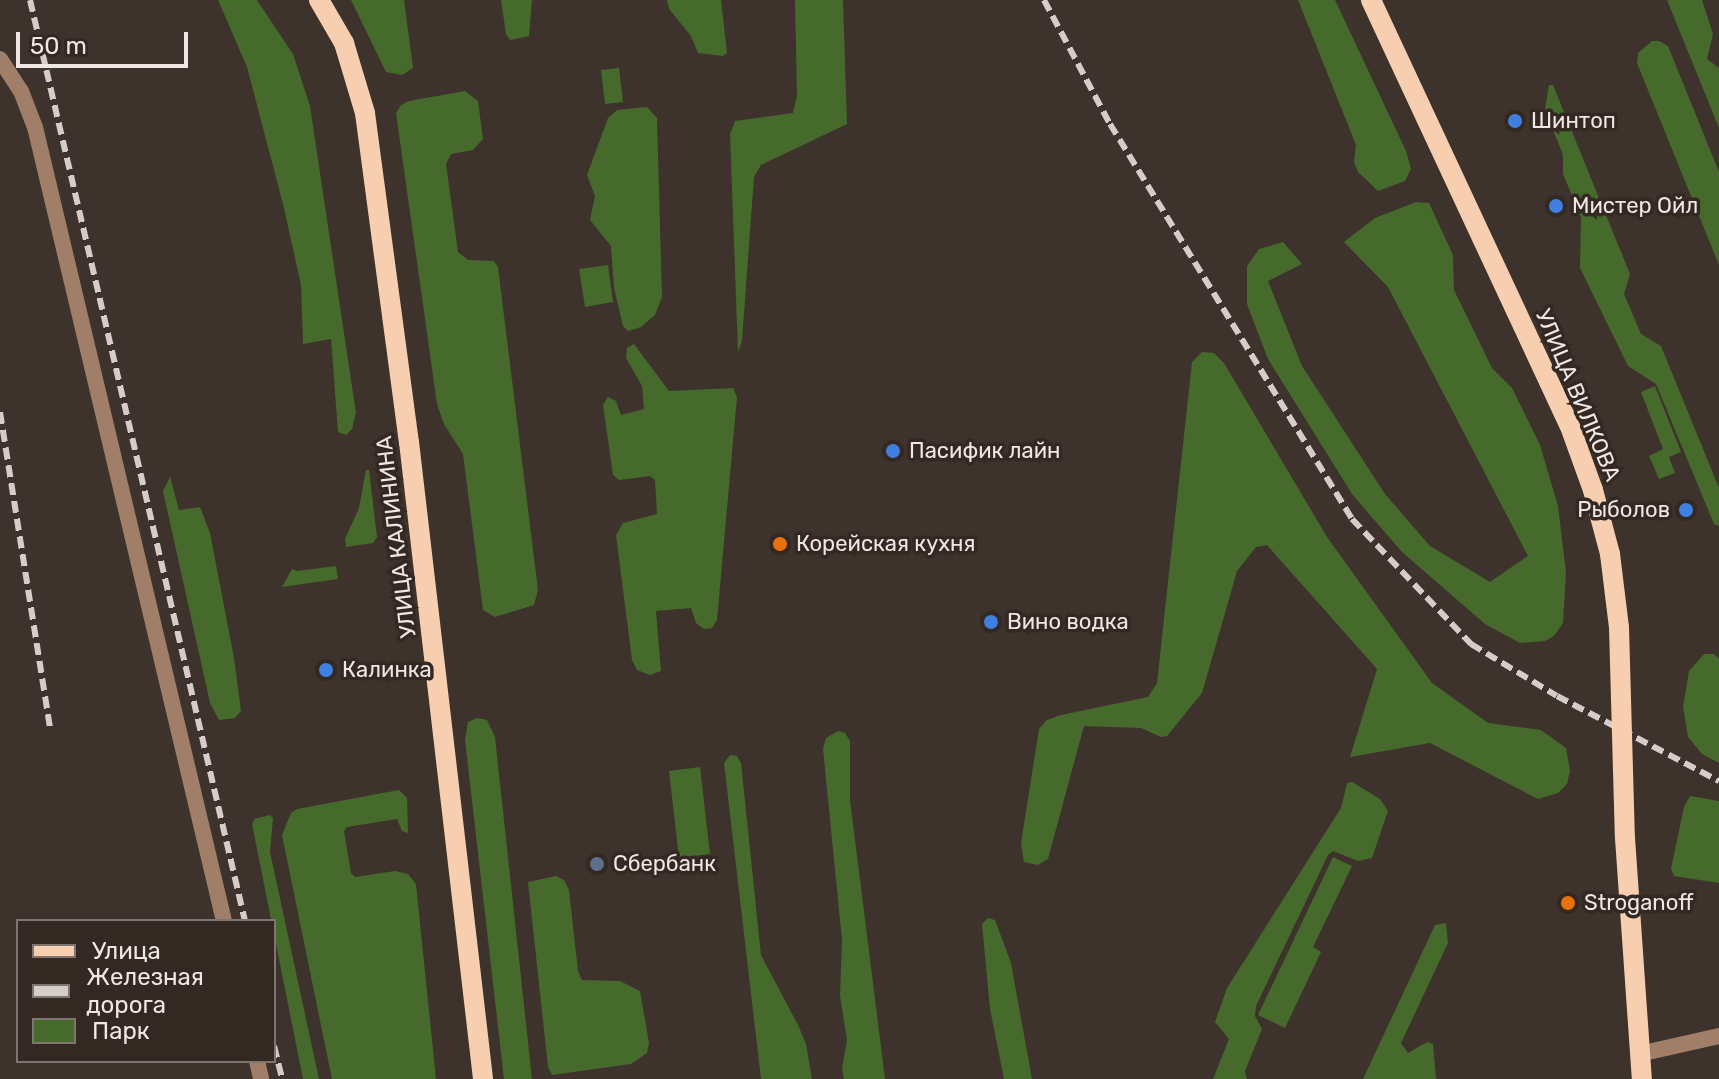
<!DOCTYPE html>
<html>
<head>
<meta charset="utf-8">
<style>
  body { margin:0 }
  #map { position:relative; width:1719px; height:1079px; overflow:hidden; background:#3e322c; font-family:Rubik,sans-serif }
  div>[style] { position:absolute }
  .green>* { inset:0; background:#456a2b }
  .minor>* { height:16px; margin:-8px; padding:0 8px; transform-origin:8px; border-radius:8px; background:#a07e67 }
  .primary>* { height:20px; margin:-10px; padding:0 10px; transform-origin:10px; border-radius:10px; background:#f8ceb1 }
  .rail>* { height:6px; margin-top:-3px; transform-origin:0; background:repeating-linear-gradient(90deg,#d5cdc9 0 12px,transparent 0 18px) }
  .primary-bridge>* { height:20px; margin:-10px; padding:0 10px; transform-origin:10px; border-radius:10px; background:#f8ceb1 }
  .dots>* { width:22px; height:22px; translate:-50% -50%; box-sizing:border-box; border:4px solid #332822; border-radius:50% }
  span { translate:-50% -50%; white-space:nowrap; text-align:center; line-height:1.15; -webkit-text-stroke:7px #332822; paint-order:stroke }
  .poi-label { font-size:22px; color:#efe7e4 }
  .left { translate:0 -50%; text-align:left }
  .right { translate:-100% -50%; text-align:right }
  .street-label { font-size:22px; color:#efe7e4 }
  .legend { position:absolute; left:16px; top:919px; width:260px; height:144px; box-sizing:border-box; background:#332822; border:2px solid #7e7470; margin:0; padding:10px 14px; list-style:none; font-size:24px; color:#efe7e4 }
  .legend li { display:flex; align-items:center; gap:16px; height:40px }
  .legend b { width:40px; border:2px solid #7e7470 }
  .scale { position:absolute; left:16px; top:32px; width:172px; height:36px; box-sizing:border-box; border:4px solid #efe7e4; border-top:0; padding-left:10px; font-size:24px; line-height:28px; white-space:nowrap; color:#efe7e4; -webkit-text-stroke:6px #332822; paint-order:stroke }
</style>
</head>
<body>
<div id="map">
  <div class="green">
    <i style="clip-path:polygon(218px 0,257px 0,293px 54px,310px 106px,356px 413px,352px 429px,346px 435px,338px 432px,331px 339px,303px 344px,301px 285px,283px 204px,247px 67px)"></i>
    <i style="clip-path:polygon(351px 0,404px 0,413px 68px,402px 75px,386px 72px)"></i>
    <i style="clip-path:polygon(501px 0,532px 0,529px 36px,510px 40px,506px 34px)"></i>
    <i style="clip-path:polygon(667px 0,721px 0,727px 53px,723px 56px,698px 53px,691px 36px,669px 9px)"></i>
    <i style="clip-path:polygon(795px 0,843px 0,847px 124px,761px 165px,754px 177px,742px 341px,738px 352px,730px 134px,735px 121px,793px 113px,797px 96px)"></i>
    <i style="clip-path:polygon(1298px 0,1335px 0,1406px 151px,1411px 169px,1405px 181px,1378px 191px,1358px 172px,1354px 162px,1356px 145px)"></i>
    <i style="clip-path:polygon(1667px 0,1702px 0,1713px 34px,1707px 59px,1719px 68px,1719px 128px)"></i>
    <i style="clip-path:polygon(1652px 41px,1659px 41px,1668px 46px,1719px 172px,1719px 265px,1637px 63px,1638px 53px)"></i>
    <i style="clip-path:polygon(619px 68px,623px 102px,605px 104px,601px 70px)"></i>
    <i style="clip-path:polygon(1549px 85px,1553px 85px,1630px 274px,1624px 294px,1641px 334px,1661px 346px,1719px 488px,1719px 526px,1714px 524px,1656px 384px,1628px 366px,1580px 268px,1581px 217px,1563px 174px,1563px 155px,1545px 109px)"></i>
    <i style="clip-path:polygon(465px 91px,478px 101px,483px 139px,473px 150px,451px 154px,446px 164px,458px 252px,468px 260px,494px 261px,498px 267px,538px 590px,534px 605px,495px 617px,483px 610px,463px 454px,444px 424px,437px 404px,396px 113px,401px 105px,409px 101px)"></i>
    <i style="clip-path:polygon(647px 107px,657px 118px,662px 297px,655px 315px,641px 327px,628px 331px,623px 326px,614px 288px,611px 246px,590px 220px,595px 196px,587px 175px,608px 118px,617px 110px)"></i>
    <i style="clip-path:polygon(1416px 202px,1429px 203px,1453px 255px,1454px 290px,1492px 368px,1512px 388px,1540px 445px,1558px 506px,1566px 572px,1563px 623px,1554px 636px,1545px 641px,1520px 643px,1485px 624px,1402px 552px,1352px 494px,1268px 359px,1247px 304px,1247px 266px,1259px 249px,1283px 242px,1302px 264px,1268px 281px,1302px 366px,1385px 494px,1430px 546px,1490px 582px,1528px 556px,1388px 287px,1344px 242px,1375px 218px)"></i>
    <i style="clip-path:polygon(608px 265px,613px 302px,585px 307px,579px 269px)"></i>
    <i style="clip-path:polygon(634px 344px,669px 391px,733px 388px,737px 397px,717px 620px,712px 628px,704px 629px,696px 623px,691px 608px,656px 611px,661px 671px,650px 675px,637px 670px,632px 660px,616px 535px,623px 523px,657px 514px,655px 480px,650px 476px,619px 480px,613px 475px,603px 405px,608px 397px,616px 401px,621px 415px,644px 409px,642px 386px,626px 358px,627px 348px)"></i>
    <i style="clip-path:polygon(1202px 352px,1214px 353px,1224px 363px,1327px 537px,1432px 683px,1488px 723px,1541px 730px,1566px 748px,1570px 771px,1567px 784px,1558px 793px,1538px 799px,1430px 743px,1350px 757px,1377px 669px,1267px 545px,1256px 547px,1237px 571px,1202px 693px,1167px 736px,1161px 737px,1141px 728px,1084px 726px,1048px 859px,1038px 865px,1024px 862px,1021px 843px,1039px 729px,1047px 720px,1061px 715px,1148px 697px,1157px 683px,1192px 362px)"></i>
    <i style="clip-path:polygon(1655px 386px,1681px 452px,1669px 457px,1675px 473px,1659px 479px,1649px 456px,1663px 449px,1641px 392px)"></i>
    <i style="clip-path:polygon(366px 470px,369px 470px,377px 537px,373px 543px,346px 547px,345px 539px,359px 508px)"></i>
    <i style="clip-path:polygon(170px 477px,179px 510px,200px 507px,210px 533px,234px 658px,241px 711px,235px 718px,219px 720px,210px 703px,163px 491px)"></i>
    <i style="clip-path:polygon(336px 566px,338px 579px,282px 587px,292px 569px,297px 571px)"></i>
    <i style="clip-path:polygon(1704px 654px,1714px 654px,1719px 659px,1719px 763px,1702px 754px,1688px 737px,1683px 707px,1689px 671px)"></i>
    <i style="clip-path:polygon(477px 718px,487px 720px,495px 737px,532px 1079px,504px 1079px,465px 740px,468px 722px)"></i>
    <i style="clip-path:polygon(838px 731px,845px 733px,850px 741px,850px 800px,885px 1079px,844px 1079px,842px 1069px,847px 1040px,840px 996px,842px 940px,823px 749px,826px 738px)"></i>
    <i style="clip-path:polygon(730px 755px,737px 756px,741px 763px,761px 955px,798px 1025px,806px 1044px,812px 1079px,761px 1079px,724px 763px)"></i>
    <i style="clip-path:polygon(700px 767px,710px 854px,679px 858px,669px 771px)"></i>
    <i style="clip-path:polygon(1352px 782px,1380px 799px,1388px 811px,1372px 858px,1358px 861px,1333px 851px,1328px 855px,1256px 1006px,1255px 1016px,1262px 1029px,1245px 1071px,1247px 1079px,1213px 1079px,1229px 1039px,1215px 1022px,1227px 988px,1341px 808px,1347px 783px)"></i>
    <i style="clip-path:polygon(399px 790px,407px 798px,408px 833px,402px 831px,397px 819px,347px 827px,344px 831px,351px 873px,355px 877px,395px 871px,408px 874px,416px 884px,436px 1079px,332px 1079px,282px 835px,291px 813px,297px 809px)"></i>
    <i style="clip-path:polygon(1690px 796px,1719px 801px,1719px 883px,1674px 876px,1671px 869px,1684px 807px)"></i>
    <i style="clip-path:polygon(270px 815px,273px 818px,270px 852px,319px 1079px,303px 1079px,252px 824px,254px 819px)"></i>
    <i style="clip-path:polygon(1333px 857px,1352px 866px,1313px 947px,1321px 952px,1285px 1028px,1258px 1015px)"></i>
    <i style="clip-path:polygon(556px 876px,564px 880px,569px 890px,578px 971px,582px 980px,620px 981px,640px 991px,649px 1043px,647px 1053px,631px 1064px,552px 1075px,548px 1067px,528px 882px)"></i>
    <i style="clip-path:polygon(988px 918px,995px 920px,1011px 963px,1032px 1079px,1004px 1079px,990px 1009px,982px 924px)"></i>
    <i style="clip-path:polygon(1446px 923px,1448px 943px,1401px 1043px,1408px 1053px,1427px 1042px,1433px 1044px,1436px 1079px,1363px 1079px,1435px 925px)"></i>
  </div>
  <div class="minor">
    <i style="left:0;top:59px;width:38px;rotate:57deg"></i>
    <i style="left:21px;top:91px;width:39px;rotate:69deg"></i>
    <i style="left:35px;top:127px;width:816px;rotate:76.61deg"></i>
    <i style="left:1639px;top:1054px;width:82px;rotate:-12.7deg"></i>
    <i style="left:257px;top:1061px;width:18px;rotate:77deg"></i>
  </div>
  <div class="primary">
    <i style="left:319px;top:0;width:50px;rotate:59.8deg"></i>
    <i style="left:344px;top:43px;width:73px;rotate:73.3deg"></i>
    <i style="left:365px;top:113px;width:332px;rotate:82.4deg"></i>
    <i style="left:409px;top:442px;width:641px;rotate:83.37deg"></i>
    <i style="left:1371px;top:0;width:476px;rotate:65deg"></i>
    <i style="left:1572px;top:432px;width:62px;rotate:70.1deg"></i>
    <i style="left:1593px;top:490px;width:66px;rotate:75.1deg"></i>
    <i style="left:1610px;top:554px;width:74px;rotate:83deg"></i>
    <i style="left:1625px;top:838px;width:242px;rotate:86deg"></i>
  </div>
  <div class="rail">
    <i style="left:30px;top:0;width:946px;rotate:76.86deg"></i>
    <i style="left:1044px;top:0;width:140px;rotate:62deg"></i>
    <i style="left:1110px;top:124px;width:463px;rotate:58.5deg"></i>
    <i style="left:1352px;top:519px;width:173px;rotate:46.4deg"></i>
    <i style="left:1471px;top:644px;width:100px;rotate:31.2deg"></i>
    <i style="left:1557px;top:696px;width:183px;rotate:27.7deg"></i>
    <i style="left:0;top:412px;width:320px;rotate:81deg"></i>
    <i style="left:274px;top:1046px;width:34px;rotate:76deg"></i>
  </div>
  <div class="primary-bridge">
    <i style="left:1619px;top:627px;width:211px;rotate:88.4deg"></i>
  </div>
  <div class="dots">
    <i style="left:1515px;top:121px;background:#3f7fe0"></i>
    <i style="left:1556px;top:206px;background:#3f7fe0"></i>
    <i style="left:893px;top:451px;background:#3f7fe0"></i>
    <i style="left:1686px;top:510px;background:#3f7fe0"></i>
    <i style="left:780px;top:544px;background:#e8710a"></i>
    <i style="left:991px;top:622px;background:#3f7fe0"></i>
    <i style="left:326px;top:670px;background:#3f7fe0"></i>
    <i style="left:597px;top:864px;background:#5c6f8a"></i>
    <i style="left:1568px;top:903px;background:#e8710a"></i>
  </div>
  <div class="poi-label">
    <span class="left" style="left:1531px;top:121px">Шинтоп</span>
    <span class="left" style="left:1572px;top:206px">Мистер Ойл</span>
    <span class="left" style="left:909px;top:451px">Пасифик лайн</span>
    <span class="right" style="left:1670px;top:510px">Рыболов</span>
    <span class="left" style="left:796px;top:544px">Корейская кухня</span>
    <span class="left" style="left:1007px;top:622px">Вино водка</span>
    <span class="left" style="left:342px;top:670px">Калинка</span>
    <span class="left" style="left:613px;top:864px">Сбербанк</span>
    <span class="left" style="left:1584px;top:903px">Stroganoff</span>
  </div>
  <div class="street-label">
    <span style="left:1578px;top:395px;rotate:67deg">УЛИЦА ВИЛКОВА</span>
    <span style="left:396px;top:537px;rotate:-97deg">УЛИЦА КАЛИНИНА</span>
  </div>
  <ul class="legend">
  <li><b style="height:10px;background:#f8ceb1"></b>Улица</li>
  <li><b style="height:10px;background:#d5cdc9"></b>Железная дорога</li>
  <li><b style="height:22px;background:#456a2b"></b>Парк</li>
  </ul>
  <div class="scale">50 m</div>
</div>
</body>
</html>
